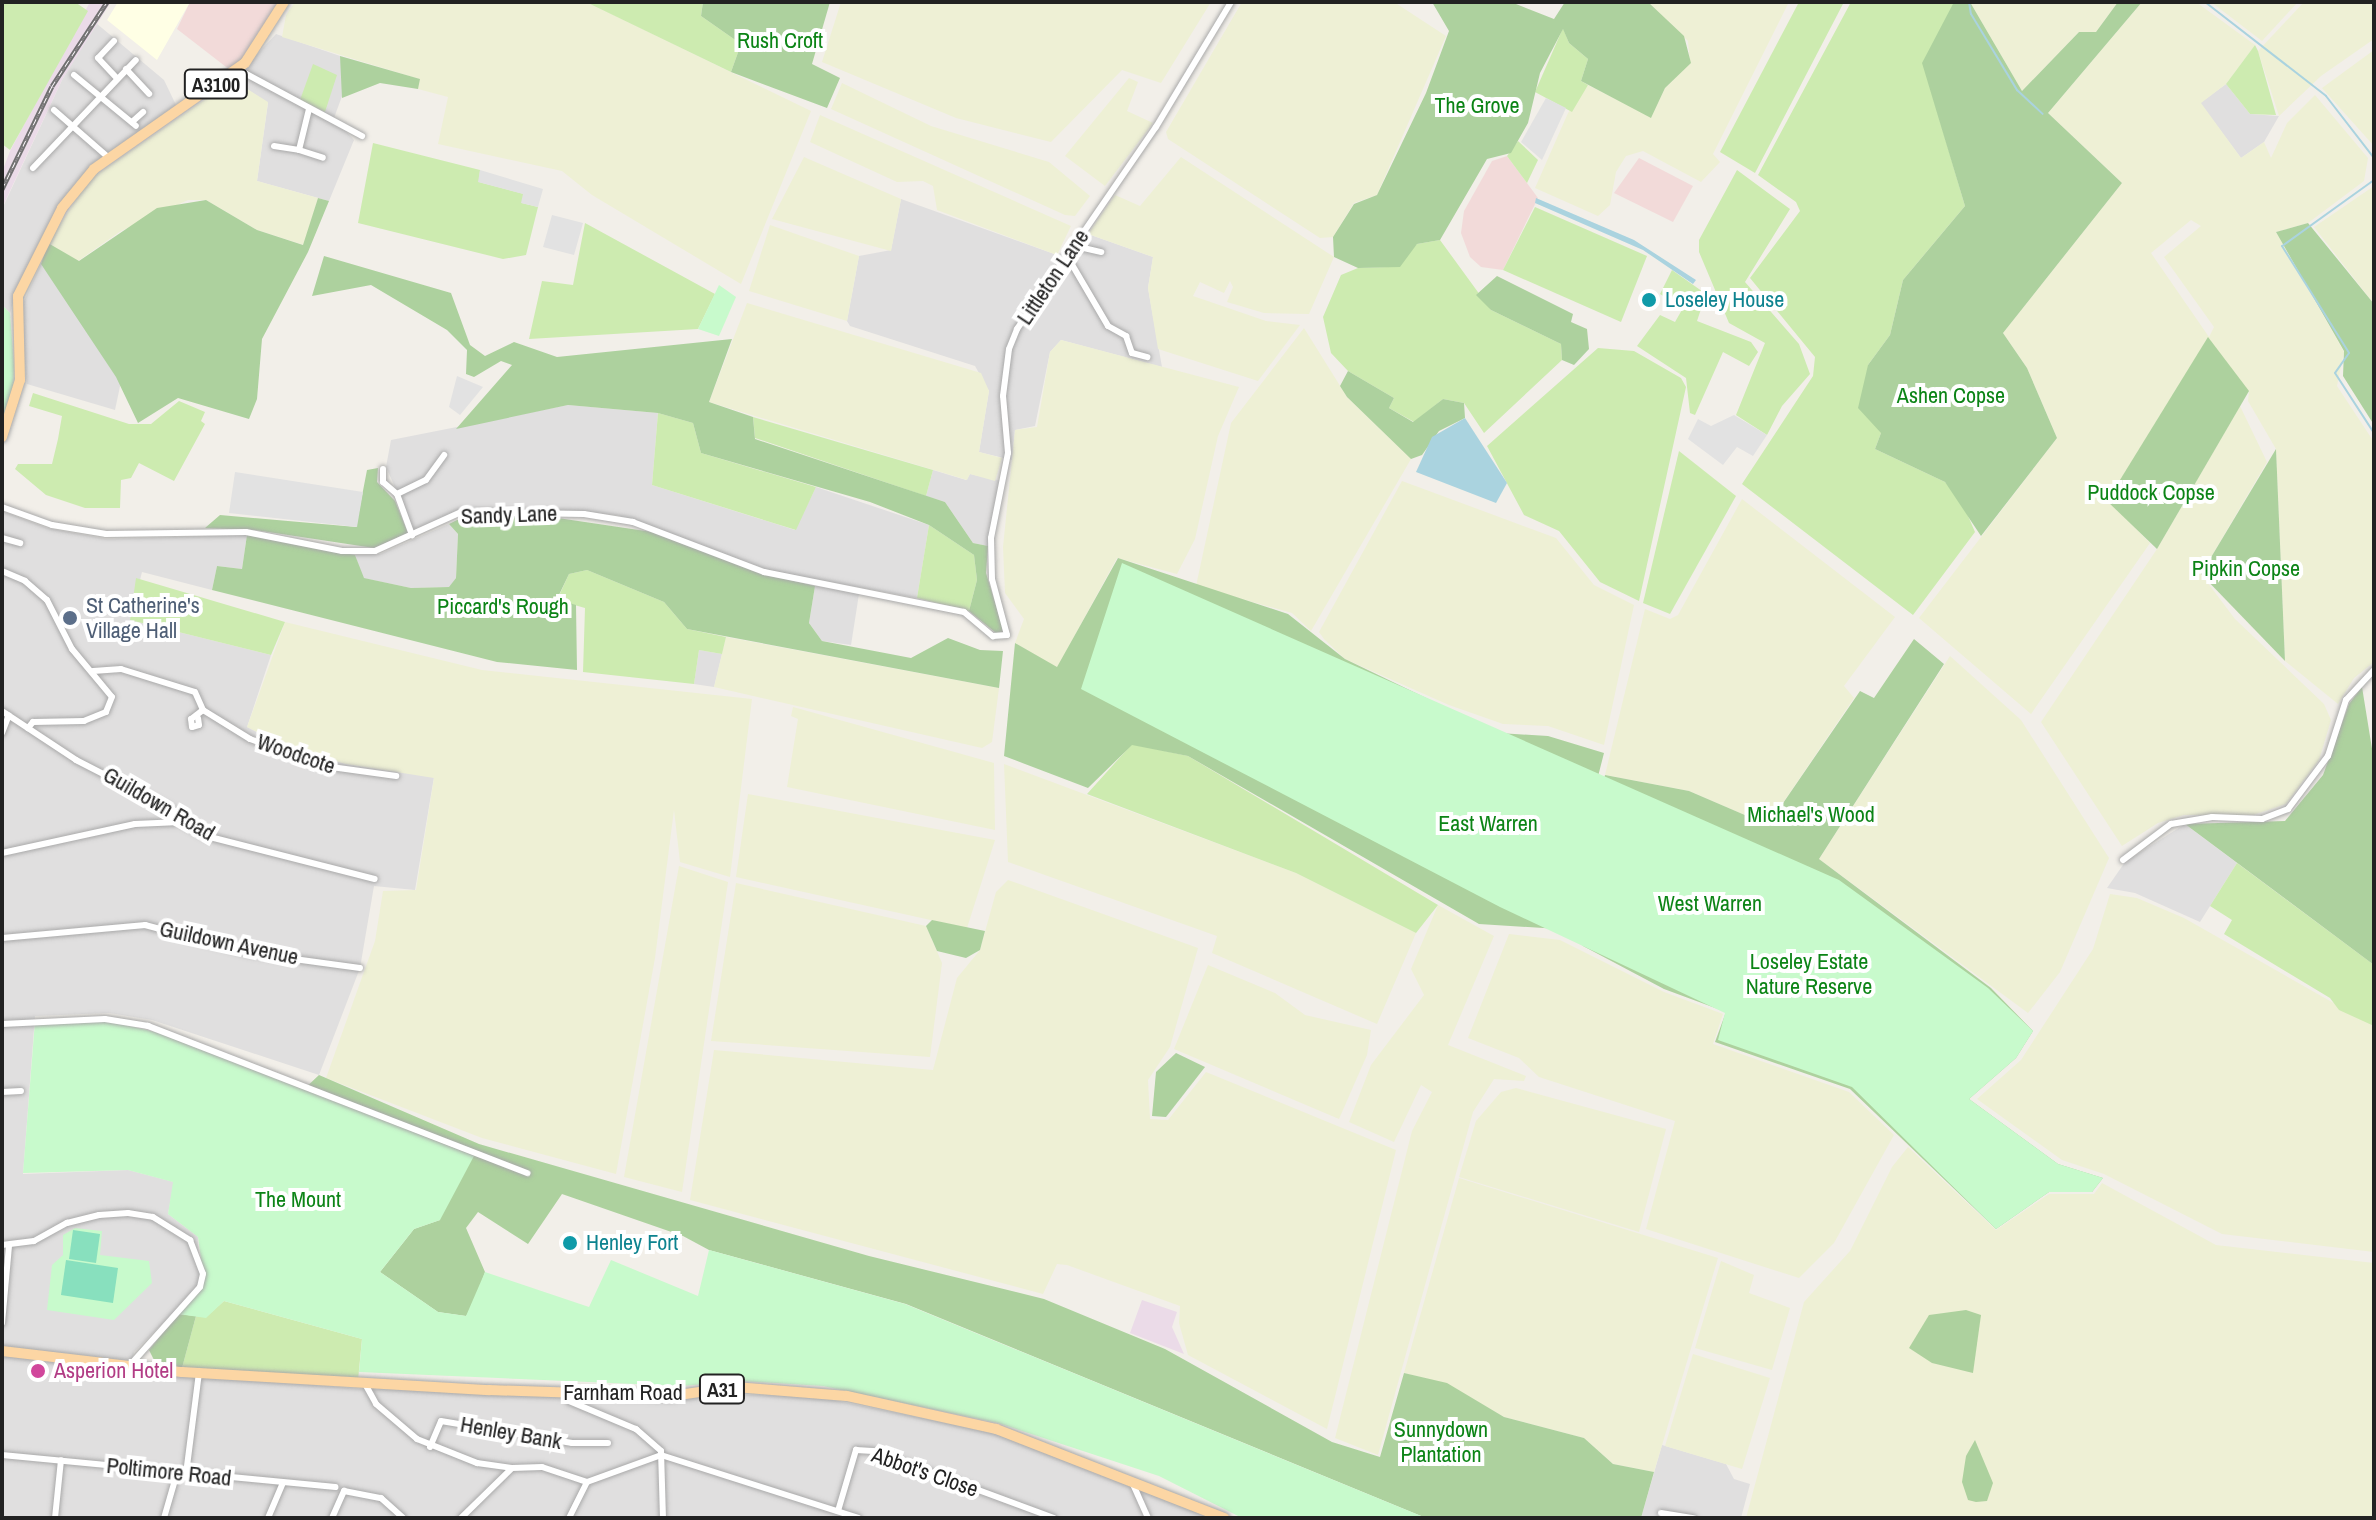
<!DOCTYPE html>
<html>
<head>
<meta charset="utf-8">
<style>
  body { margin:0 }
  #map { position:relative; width:2376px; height:1520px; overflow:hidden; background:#f2efe9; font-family:"Archivo Narrow",sans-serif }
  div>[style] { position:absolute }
  .residential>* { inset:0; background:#e0dfdf }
  .commercial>* { inset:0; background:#f2dad9 }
  .industrial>* { inset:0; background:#ebdbe8 }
  .education>* { inset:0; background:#ffffe5 }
  .farmland>* { inset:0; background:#eef0d5 }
  .grass>* { inset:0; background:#cdebb0 }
  .forest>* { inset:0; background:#add19e }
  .park>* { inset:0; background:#c8facc }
  .pitch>* { inset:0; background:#88e0be }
  .parking>* { inset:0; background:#e2e2e2 }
  .water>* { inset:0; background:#aad3df }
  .stream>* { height:2px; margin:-1px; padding:0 1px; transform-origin:1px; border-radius:1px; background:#aad3df }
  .roads { filter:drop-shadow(0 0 2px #a9a9a9) drop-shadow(0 0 2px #a9a9a9) }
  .street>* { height:6px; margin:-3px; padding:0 3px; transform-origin:3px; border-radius:3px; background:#fff }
  .primary>* { height:10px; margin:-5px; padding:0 5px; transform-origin:5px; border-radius:5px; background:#fcd6a4 }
  .rail>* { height:5px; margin-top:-2.5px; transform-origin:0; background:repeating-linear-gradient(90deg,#fff 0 6px,#707070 0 12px); box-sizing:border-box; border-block:2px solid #707070 }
  .dots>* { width:22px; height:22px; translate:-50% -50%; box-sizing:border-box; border:4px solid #fff; border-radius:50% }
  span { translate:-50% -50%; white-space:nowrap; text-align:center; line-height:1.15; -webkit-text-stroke:8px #fff; paint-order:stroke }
  .shield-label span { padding:2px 6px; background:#fff; border:2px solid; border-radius:6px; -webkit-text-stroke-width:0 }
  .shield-label { font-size:20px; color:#222; font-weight:700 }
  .park-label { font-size:22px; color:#0c8416 }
  .street-label { font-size:22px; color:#222 }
  .culture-label { font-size:22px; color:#0d838f }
  .left { translate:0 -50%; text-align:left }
  .service-label { font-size:22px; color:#4e5e75 }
  .hotel-label { font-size:22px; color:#b23c85 }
  .frame { position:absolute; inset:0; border:4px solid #222; pointer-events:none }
</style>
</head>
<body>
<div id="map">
  <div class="residential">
    <i style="clip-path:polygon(96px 23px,164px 80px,176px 105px,75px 185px,20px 281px,10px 313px,2px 305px,2px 209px,62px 80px)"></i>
    <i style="clip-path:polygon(276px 34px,340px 56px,345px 88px,334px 118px,354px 140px,329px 201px,257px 181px,268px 103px,233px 80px)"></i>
    <i style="clip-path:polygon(2226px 84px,2250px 114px,2279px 116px,2264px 142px,2241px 158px,2200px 103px)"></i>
    <i style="clip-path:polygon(901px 199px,1057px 255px,1088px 234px,1153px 257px,1148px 288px,1162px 367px,1061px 340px,1050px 352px,1035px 426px,1015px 430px,1012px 460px,979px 452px,989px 391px,975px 366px,850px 326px,847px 321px,859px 256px,891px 250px)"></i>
    <i style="clip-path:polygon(41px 264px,123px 372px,115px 410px,27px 384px,20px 310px)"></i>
    <i style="clip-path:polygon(568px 405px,658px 413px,652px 485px,795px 530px,816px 487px,929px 525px,917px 598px,771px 571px,617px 515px,465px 508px,414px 530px,386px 467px,391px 440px)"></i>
    <i style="clip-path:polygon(933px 470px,966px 480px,970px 474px,1002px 481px,988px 546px,973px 543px,945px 502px,926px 496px)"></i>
    <i style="clip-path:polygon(2px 511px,47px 528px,106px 539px,247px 535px,242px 569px,217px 566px,212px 590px,142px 572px,130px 620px,271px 655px,247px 727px,291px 749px,346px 764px,434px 777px,415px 890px,374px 886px,360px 968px,319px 1075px,152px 1020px,109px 1013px,35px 1016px,23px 1174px,128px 1170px,174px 1182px,168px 1214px,198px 1237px,200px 1286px,134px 1352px,131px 1369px,359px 1389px,813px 1396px,995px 1433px,1214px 1518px,2px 1518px)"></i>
    <i style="clip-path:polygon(449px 524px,458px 534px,456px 578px,450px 587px,411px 588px,363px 578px,355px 555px,380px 554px)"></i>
    <i style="clip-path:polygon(815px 586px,859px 594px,851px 645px,822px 641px,809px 623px)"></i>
    <i style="clip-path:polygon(699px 650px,722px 654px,714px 687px,694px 684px)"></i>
    <i style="clip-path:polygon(2185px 824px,2237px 863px,2200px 922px,2135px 893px,2107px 888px,2125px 862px)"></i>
    <i style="clip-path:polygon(1662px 1445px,1726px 1464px,1734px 1479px,1750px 1484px,1741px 1518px,1641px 1518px)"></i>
  </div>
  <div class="commercial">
    <i style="clip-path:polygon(190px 2px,279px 2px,243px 60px,230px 70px,177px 29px)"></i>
    <i style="clip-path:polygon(1507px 156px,1538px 198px,1503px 270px,1481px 267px,1470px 257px,1461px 233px,1464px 211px,1492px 161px)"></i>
    <i style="clip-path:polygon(1639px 158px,1693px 186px,1673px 222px,1614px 193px)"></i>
  </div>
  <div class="industrial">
    <i style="clip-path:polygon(90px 2px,111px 2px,62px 80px,2px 208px,2px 172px,10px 151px)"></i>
    <i style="clip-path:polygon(1142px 1300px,1177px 1312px,1172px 1327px,1184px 1354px,1130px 1333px)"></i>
  </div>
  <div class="education">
    <i style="clip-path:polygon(118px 2px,190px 2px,157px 60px,107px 20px)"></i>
  </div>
  <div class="farmland">
    <i style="clip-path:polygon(295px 2px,587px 2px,811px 111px,741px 284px,592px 195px,562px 171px,438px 144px,448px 97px,418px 89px,419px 79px,282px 37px,286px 15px)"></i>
    <i style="clip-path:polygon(841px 2px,1211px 2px,1161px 83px,1122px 70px,1051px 142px,956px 118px,822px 62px)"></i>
    <i style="clip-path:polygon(1242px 2px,1394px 2px,1446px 36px,1377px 195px,1354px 203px,1333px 237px,1320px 238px,1168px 139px,1166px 132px)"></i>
    <i style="clip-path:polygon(1648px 2px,1789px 2px,1713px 154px,1720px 162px,1701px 182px,1643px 151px,1626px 156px,1616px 172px,1610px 205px,1598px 216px,1535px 188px,1568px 113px,1588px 85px,1651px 117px,1665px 88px,1690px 63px,1688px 41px)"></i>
    <i style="clip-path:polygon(1970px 2px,2118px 2px,2096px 32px,2079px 32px,2022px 91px)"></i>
    <i style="clip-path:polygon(evenodd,2142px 2px,2196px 2px,2255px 45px,2226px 84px,2201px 103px,2241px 158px,2264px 142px,2271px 158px,2287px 123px,2315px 95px,2368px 158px,2364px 181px,2308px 223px,2276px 232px,2344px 352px,2337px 386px,2374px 442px,2374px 662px,2354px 678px,2338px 704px,2285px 661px,2276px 449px,2248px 401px,2249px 391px,2108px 500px,2150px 543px,2031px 714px,1919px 618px,2057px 438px,2027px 368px,2003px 333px,2122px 183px,2048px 113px,2142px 2px,2191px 220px,2201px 226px,2164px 257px,2214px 327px,2209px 337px,2151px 253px,2191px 220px)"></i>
    <i style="clip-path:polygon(2211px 2px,2298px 2px,2262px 41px)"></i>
    <i style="clip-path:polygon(2304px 2px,2372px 2px,2374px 39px,2321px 76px,2279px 116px,2258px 51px)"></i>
    <i style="clip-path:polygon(2374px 50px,2374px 146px,2322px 88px)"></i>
    <i style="clip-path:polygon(1129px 78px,1138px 82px,1127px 111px,1153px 123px,1105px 186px,1065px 156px)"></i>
    <i style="clip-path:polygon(233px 80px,268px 102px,257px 181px,318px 198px,304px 245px,257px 230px,206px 200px,188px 200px,121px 231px,78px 261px,48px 243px,89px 180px)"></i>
    <i style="clip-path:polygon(842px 83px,931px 126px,1049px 162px,1090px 196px,1075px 216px,1065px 215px,831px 109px)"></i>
    <i style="clip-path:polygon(820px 115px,1071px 226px,1057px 255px,937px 210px,933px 186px,923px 181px,897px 182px,810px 142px)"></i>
    <i style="clip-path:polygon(804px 157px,901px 199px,891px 251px,772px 219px)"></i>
    <i style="clip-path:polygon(1181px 157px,1334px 257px,1309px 314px,1264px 313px,1227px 302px,1233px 287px,1230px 281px,1224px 293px,1200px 282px,1193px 296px,1266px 321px,1300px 325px,1258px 381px,1158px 349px,1148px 288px,1153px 257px,1088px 234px,1115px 195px,1140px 206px)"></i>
    <i style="clip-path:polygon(2374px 186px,2374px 304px,2314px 227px)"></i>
    <i style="clip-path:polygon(770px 225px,859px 256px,847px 321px,749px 291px)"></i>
    <i style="clip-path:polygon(747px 303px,981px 373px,989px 391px,979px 452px,1002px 458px,995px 481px,970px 474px,967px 480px,709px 402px)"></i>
    <i style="clip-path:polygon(1304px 328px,1347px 397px,1411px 459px,1311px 631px,1292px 613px,1196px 586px,1231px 423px)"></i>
    <i style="clip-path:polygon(1061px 340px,1239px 387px,1218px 436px,1195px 539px,1177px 574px,1117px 558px,1057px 668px,1015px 643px,1024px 619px,1005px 593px,1003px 547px,1015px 430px,1037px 427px,1050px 352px)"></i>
    <i style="clip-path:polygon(2240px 406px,2267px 462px,2201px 574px,2235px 619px,2324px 704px,2331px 720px,2319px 760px,2286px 804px,2253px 815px,2184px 815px,2158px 823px,2122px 846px,2041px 722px,2157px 549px)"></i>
    <i style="clip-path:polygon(1402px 481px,1556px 538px,1594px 585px,1634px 605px,1604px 745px,1548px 726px,1503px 724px,1449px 705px,1345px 659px,1324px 639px,1319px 632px)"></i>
    <i style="clip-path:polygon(1742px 499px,1895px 617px,1844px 686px,1854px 698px,1768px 825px,1689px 791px,1605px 775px,1645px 609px,1670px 619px,1678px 615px)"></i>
    <i style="clip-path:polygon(285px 622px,482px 670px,752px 699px,730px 877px,680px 862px,674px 810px,655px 958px,616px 1174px,482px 1138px,326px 1078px,375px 941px,383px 891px,416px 890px,434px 778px,346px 764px,291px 749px,247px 727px)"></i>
    <i style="clip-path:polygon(726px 637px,999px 688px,992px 742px,982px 748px,714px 687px)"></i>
    <i style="clip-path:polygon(1950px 656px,2021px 720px,2109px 858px,2060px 972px,2028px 1013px,1819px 859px)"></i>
    <i style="clip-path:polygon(793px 707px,994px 763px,995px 830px,787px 787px,798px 719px,791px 716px)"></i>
    <i style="clip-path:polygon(1004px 764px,1296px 873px,1416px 933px,1377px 1024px,1212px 953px,1217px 936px,1008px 862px)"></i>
    <i style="clip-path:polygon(748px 794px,995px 840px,967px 928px,736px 877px)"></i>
    <i style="clip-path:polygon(679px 866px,728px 882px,682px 1192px,624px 1177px)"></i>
    <i style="clip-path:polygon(1008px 880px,1198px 948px,1170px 1047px,1148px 1080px,1150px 1119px,1168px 1120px,1206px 1072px,1396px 1150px,1327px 1429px,1188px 1355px,1179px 1323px,1180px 1306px,1067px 1265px,1057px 1264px,1043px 1294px,690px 1200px,714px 1050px,933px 1070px,957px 978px,980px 950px,996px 892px)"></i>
    <i style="clip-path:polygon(736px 883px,926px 926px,942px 963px,930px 1057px,711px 1041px)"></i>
    <i style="clip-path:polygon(2110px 894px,2137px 898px,2184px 918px,2374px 1026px,2374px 1252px,2222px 1234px,2104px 1174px,2062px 1160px,1977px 1099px,2021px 1060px,2093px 949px)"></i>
    <i style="clip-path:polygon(1438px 905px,1494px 936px,1448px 1045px,1526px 1076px,1524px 1081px,1494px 1079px,1473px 1112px,1378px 1455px,1335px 1438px,1412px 1131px,1432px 1092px,1421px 1085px,1394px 1142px,1349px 1122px,1371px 1065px,1424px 995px,1411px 969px)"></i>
    <i style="clip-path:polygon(1509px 934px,1560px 940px,1664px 992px,1723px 1014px,1713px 1044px,1849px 1092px,1894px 1135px,1834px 1243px,1799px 1278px,1646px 1229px,1675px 1121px,1539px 1077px,1519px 1058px,1468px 1038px)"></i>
    <i style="clip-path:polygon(1208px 965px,1275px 993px,1305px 1015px,1371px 1030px,1367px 1055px,1339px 1119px,1174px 1049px)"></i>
    <i style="clip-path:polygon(1516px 1088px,1666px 1129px,1639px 1232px,1459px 1177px,1476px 1121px,1501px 1092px)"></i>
    <i style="clip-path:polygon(1908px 1147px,1996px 1230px,2049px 1194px,2094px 1194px,2102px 1183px,2216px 1245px,2374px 1263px,2374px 1518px,1746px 1518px,1804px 1302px,1850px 1251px,1892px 1167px)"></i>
    <i style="clip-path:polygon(1459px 1178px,1718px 1258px,1654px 1472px,1613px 1464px,1584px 1438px,1504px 1417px,1447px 1384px,1404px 1373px)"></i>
    <i style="clip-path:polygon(1721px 1261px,1754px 1275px,1749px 1293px,1790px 1308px,1772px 1370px,1695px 1348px)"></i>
    <i style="clip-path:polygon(1693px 1354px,1770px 1378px,1742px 1469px,1665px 1446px)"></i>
  </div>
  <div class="grass">
    <i style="clip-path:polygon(2px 2px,75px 2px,88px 11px,10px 150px,2px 144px)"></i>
    <i style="clip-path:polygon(586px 2px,703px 2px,701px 16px,741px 44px,731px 72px)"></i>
    <i style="clip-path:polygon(1799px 2px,1844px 2px,1755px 173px,1720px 152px)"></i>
    <i style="clip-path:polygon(1851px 2px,1956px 3px,1923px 63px,1965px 206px,1903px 280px,1890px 335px,1868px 365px,1881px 433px,1875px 449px,1945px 482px,1962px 502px,1975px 532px,1913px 615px,1742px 484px,1813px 376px,1815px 357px,1750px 278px,1800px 211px,1796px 202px,1758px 175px)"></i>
    <i style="clip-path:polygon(1563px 28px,1569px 43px,1588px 59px,1581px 81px,1588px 85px,1572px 112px,1535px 92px)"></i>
    <i style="clip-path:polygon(2255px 45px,2258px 51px,2276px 115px,2250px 114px,2226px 84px)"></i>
    <i style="clip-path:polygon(313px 64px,337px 75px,325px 112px,300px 100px)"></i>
    <i style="clip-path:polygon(1518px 141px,1538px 160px,1527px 183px,1507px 156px)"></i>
    <i style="clip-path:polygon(373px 143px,480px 170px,479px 182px,524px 194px,522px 203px,538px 207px,526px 255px,503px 259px,358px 223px)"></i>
    <i style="clip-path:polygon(1737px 170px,1790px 209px,1745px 282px,1799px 344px,1810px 374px,1782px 406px,1767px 435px,1736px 415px,1765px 343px,1729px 323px,1699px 252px,1699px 240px)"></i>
    <i style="clip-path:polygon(1535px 207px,1647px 256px,1621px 322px,1503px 270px)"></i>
    <i style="clip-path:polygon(585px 223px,715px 294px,698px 329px,529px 339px,542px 281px,573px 285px)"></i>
    <i style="clip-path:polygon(1440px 240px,1491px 310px,1561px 344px,1562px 360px,1484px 433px,1464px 403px,1443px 399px,1414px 422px,1389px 408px,1394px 398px,1348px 371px,1331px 353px,1323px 317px,1341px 275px,1358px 268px,1388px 267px,1417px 244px)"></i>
    <i style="clip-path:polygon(1672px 270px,1706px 294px,1697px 321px,1751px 342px,1758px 352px,1749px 366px,1723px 352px,1695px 415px,1690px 413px,1686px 378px,1637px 346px,1660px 315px,1675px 322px,1683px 308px,1660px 294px)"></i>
    <i style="clip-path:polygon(1598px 348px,1634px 351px,1681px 378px,1686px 387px,1639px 601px,1600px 582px,1559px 531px,1524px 515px,1487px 446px)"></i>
    <i style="clip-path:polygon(33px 393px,129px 424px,151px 424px,179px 401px,205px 412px,201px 421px,205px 424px,174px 481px,139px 463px,131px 478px,121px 480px,120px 508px,85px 508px,46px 495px,15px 469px,18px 464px,52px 464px,58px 439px,62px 416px,29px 406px)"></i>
    <i style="clip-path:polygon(658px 413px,693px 423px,701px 453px,816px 487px,796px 530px,652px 485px)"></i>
    <i style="clip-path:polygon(753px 417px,933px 470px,926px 496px,755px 438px)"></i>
    <i style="clip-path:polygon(1679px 451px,1736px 496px,1670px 614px,1643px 603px)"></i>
    <i style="clip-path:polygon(929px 525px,974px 555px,977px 580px,969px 611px,917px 598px)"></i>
    <i style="clip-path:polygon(587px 570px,664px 602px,687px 629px,726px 637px,722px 654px,699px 650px,694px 684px,583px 672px,585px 608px,557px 600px,569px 574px)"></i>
    <i style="clip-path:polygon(136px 578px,285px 622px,271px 655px,130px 620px)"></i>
    <i style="clip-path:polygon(1132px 744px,1188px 756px,1438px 905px,1416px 933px,1296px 873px,1087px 794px)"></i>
    <i style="clip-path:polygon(2237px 863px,2374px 965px,2374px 1026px,2339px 1010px,2330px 998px,2224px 934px,2232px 920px,2210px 906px)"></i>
    <i style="clip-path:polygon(224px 1301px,362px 1339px,358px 1380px,182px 1368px,196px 1316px,206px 1317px)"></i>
  </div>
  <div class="forest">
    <i style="clip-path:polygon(703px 2px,830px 2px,812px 64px,840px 78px,827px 108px,731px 72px,741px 44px,701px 16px)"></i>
    <i style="clip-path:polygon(1432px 2px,1511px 2px,1554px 19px,1565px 2px,1648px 2px,1684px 36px,1691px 63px,1665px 88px,1651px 118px,1581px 81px,1588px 59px,1569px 43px,1563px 29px,1540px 73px,1528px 123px,1511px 153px,1487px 159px,1440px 240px,1417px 244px,1400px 267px,1358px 268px,1334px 257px,1333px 237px,1354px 204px,1377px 195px,1426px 93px,1449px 31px)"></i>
    <i style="clip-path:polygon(1954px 2px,1970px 2px,2022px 91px,2079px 32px,2096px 32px,2118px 2px,2142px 2px,2048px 113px,2122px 183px,2003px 333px,2027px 368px,2057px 438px,1981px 536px,1945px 482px,1875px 449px,1881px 433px,1858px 408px,1868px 365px,1890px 335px,1903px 280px,1965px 206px,1922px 63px)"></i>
    <i style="clip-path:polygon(340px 56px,420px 79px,418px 89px,380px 83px,342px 98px)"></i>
    <i style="clip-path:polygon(318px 198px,329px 201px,308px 252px,262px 339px,257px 399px,249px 419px,178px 398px,138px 423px,116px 377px,41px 264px,48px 243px,79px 261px,157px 208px,206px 200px,257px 230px,303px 245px)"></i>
    <i style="clip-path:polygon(2308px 223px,2374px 304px,2374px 425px,2343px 376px,2344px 351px,2276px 232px)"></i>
    <i style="clip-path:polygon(324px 256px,451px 293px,470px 345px,485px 356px,514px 342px,557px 357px,732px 339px,709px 402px,753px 417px,755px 439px,945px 502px,973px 543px,988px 546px,986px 573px,1004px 632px,996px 633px,969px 611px,977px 580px,974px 555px,929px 525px,870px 502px,701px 453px,693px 423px,658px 413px,568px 405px,456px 429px,512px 365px,501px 361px,474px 377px,466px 374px,467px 350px,447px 330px,371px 285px,312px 296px)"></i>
    <i style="clip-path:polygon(1497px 276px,1573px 314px,1571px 322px,1587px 329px,1589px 349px,1574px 365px,1562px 360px,1561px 344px,1491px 310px,1476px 295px)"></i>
    <i style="clip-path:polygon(2208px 337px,2249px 391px,2157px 549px,2107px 501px)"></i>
    <i style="clip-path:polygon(1348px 371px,1394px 398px,1389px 408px,1413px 422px,1443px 399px,1464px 403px,1465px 418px,1439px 431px,1422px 455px,1411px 459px,1347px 397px,1340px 386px)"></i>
    <i style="clip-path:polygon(2276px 449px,2285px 661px,2201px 574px)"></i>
    <i style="clip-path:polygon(378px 468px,377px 482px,395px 501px,408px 533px,374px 548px,255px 530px,205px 528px,220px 515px,356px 527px,367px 470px)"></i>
    <i style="clip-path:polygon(531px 514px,659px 533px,754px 571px,815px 586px,809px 623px,822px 641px,911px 658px,948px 638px,980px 650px,1003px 651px,999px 688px,687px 629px,664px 602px,587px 570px,569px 574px,557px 599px,576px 605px,577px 670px,497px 662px,212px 590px,217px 566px,242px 569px,247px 535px,355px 555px,364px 578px,411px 588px,449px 587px,456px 578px,458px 534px,449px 524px,467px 515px)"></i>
    <i style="clip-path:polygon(1118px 558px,1288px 614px,1345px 659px,1499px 733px,1548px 736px,1604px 753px,1559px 929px,1479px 924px,1188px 756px,1132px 745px,1088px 788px,1004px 756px,1015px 643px,1057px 667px)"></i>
    <i style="clip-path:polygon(1914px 639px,1944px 664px,1819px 859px,1991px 988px,2033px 1031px,2016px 1058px,1969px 1099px,2058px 1164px,2103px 1178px,2092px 1192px,2049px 1192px,1996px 1229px,1850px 1089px,1715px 1042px,1726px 1012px,1664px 989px,1583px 946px,1570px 928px,1605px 775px,1689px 791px,1768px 825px,1860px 691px,1874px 698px)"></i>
    <i style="clip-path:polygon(2362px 687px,2374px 761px,2374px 965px,2185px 824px,2285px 821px,2323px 775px,2349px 704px)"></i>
    <i style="clip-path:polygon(932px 920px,985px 931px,980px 950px,966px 958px,937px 951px,926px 926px)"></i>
    <i style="clip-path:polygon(1176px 1053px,1205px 1067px,1166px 1117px,1152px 1116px,1156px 1072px)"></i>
    <i style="clip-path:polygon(319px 1075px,479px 1144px,869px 1256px,1044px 1299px,1165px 1349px,1332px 1442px,1380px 1457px,1404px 1373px,1447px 1383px,1504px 1417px,1584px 1438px,1613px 1464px,1654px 1472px,1641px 1518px,1426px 1518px,906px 1304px,709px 1250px,683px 1236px,562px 1194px,528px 1244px,478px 1212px,466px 1228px,485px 1272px,473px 1307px,466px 1316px,438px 1312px,380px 1272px,414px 1229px,440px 1220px,300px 1093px)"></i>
    <i style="clip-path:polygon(1966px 1310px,1981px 1315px,1973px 1373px,1932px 1363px,1909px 1348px,1929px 1315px)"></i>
    <i style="clip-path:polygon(178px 1314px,196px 1316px,182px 1368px,155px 1362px,149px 1350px)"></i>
    <i style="clip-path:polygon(1975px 1440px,1993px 1483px,1987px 1501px,1976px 1502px,1968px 1500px,1962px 1482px,1966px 1456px)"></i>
  </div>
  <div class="park">
    <i style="clip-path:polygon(719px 285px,736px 297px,719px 336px,698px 329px)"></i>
    <i style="clip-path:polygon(2px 305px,10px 313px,14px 366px,13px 396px,2px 424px)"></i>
    <i style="clip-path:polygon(1122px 563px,1839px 880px,1988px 988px,2033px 1031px,2016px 1058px,1969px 1099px,2058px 1164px,2103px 1178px,2092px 1192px,2049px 1192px,1996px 1229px,1852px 1087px,1718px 1040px,1725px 1013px,1500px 907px,1081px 689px)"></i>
    <i style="clip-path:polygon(35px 1021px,109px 1021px,159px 1033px,474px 1156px,440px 1220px,414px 1229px,380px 1272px,438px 1312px,466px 1316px,485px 1272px,589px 1307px,611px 1260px,698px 1296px,709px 1250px,905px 1304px,1426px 1518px,1242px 1518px,1159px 1476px,998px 1423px,823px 1386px,739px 1381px,682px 1386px,359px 1372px,362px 1339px,224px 1301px,206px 1318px,178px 1314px,195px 1296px,203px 1274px,198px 1237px,168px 1214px,173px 1182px,128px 1170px,23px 1173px)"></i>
    <i style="clip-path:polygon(75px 1228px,102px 1231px,100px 1255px,149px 1261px,152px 1283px,114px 1320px,47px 1310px,52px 1265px,63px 1255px,63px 1235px)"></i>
  </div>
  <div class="pitch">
    <i style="clip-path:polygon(73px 1230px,100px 1234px,96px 1263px,69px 1259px)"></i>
    <i style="clip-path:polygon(66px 1260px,118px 1268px,113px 1303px,61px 1295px)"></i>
  </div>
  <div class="parking">
    <i style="clip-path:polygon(1546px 98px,1566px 108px,1542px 160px,1521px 142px)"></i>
    <i style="clip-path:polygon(480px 170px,543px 189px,538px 207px,521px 203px,523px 194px,478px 182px)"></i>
    <i style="clip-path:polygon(552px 215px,583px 223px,574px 255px,543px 247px)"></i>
    <i style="clip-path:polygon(457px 376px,483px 387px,460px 415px,449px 407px)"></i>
    <i style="clip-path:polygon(1734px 415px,1767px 435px,1753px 456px,1737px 447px,1723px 465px,1688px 439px,1698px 419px,1711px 426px)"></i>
    <i style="clip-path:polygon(235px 472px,363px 492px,357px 527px,229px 513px)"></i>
  </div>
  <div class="water">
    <i style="clip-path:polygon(1536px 198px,1634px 240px,1696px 280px,1693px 284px,1643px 250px,1535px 203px)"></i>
    <i style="clip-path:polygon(1465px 418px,1507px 483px,1496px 503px,1416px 472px,1432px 437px)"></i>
  </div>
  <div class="stream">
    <i style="left:1969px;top:2px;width:12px;rotate:81deg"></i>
    <i style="left:1971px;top:14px;width:89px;rotate:58.8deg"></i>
    <i style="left:2017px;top:90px;width:35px;rotate:43deg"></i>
    <i style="left:2205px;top:2px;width:153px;rotate:37.8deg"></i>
    <i style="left:2326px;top:96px;width:78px;rotate:52.3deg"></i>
    <i style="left:2374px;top:180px;width:113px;rotate:144.3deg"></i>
    <i style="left:2282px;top:246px;width:126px;rotate:57.9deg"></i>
    <i style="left:2349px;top:353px;width:24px;rotate:125deg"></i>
    <i style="left:2335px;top:373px;width:72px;rotate:57deg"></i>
  </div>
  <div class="roads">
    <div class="street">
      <i style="left:114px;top:41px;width:23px;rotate:133deg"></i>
      <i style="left:98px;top:58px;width:26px;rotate:47deg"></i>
      <i style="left:126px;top:69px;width:34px;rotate:47deg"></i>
      <i style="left:237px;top:69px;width:142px;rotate:28.2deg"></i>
      <i style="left:74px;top:75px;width:80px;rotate:39.4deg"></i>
      <i style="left:309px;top:109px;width:42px;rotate:103.7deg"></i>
      <i style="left:299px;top:150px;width:25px;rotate:18deg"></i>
      <i style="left:54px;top:110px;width:73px;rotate:41.1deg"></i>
      <i style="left:132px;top:122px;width:15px;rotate:-42deg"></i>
      <i style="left:274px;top:146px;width:25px;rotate:9deg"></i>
      <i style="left:33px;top:168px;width:149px;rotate:-46.4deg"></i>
      <i style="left:1075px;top:246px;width:27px;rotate:13deg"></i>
      <i style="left:1067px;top:256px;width:81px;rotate:59.6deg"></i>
      <i style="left:1108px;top:326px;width:21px;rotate:29deg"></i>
      <i style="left:1126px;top:336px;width:18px;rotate:71deg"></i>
      <i style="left:1132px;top:353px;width:16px;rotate:15deg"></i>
      <i style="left:383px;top:469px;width:13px;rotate:90deg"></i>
      <i style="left:383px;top:482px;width:18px;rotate:41deg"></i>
      <i style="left:397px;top:494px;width:44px;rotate:69.9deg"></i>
      <i style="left:397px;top:494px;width:32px;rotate:-26deg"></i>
      <i style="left:426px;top:480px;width:31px;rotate:-54deg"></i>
      <i style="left:2px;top:507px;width:53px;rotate:19.8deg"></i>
      <i style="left:52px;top:525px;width:55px;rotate:9.5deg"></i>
      <i style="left:106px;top:534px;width:140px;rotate:-0.8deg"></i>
      <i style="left:246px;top:532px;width:98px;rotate:11.2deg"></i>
      <i style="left:342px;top:551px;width:33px"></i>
      <i style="left:375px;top:551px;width:94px;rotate:-24.4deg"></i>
      <i style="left:461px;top:512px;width:123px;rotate:0.9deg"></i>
      <i style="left:584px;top:514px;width:50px;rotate:9.3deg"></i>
      <i style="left:633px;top:522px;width:140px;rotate:20.9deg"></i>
      <i style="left:764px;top:572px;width:204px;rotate:11.3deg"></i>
      <i style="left:964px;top:612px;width:38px;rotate:40deg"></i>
      <i style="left:993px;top:636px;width:14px;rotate:-4deg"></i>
      <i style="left:1007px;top:635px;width:58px;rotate:-105deg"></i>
      <i style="left:992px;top:579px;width:41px;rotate:-91.4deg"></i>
      <i style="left:991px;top:538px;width:87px;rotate:-78.7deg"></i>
      <i style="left:1008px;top:453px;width:57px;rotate:-95deg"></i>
      <i style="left:1003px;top:396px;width:47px;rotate:-82.7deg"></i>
      <i style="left:1009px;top:349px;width:22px;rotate:-68deg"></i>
      <i style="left:1017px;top:329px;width:245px;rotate:-55.5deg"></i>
      <i style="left:1156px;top:127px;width:146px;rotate:-59deg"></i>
      <i style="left:2px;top:538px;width:19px;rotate:16deg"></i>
      <i style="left:2px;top:571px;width:25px;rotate:23deg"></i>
      <i style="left:25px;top:581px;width:29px;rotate:41deg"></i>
      <i style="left:47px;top:600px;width:55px;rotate:63deg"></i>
      <i style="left:72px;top:649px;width:62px;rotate:50.2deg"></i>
      <i style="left:112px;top:697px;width:16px;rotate:112deg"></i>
      <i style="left:106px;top:712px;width:24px;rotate:158deg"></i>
      <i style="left:84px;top:721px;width:51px;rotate:178.9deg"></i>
      <i style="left:33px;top:722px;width:8px;rotate:130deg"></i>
      <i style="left:93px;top:671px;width:28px;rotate:-4deg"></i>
      <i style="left:121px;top:669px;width:77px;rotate:17.3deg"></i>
      <i style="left:195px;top:692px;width:20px;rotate:66deg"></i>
      <i style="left:203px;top:710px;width:15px;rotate:143deg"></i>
      <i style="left:191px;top:719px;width:8px;rotate:83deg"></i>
      <i style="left:192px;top:727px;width:7px;rotate:-16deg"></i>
      <i style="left:199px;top:725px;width:7px;rotate:-98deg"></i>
      <i style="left:203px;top:710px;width:55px;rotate:31.7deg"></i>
      <i style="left:250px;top:739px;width:79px;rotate:20deg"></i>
      <i style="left:324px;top:766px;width:73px;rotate:7.9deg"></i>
      <i style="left:2px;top:711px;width:89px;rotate:33.5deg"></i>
      <i style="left:76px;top:760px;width:114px;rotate:27.2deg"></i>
      <i style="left:177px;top:812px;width:10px;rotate:73deg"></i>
      <i style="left:180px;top:822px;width:30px;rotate:28deg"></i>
      <i style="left:206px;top:836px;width:174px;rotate:14.3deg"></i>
      <i style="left:2px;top:733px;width:19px;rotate:-69deg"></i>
      <i style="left:2px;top:853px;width:136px;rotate:-12.3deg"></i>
      <i style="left:135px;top:824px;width:45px;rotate:-2.5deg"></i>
      <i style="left:2123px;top:860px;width:60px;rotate:-36.9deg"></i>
      <i style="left:2171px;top:824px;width:42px;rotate:-9.7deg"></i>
      <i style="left:2212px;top:817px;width:50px;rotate:2.3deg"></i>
      <i style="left:2262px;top:819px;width:28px;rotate:-21deg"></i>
      <i style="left:2288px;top:809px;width:66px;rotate:-53deg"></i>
      <i style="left:2328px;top:756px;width:59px;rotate:-72.2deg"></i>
      <i style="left:2346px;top:700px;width:41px;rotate:-47deg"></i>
      <i style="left:2px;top:938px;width:144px;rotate:-5.2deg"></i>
      <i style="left:145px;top:925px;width:109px;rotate:14.9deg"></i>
      <i style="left:250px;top:953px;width:111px;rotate:7.8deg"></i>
      <i style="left:2px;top:1024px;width:103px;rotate:-2.8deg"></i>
      <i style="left:105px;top:1019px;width:44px;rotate:9.2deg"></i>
      <i style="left:148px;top:1026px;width:407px;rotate:21.2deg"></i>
      <i style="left:2px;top:1092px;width:19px;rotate:-3deg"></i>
      <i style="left:2px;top:1245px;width:32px;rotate:-7deg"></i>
      <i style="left:34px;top:1241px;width:38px;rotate:-29deg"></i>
      <i style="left:67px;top:1223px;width:33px;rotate:-14deg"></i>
      <i style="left:99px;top:1215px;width:29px;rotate:-4deg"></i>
      <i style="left:128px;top:1213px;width:25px;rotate:9deg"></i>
      <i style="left:153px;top:1217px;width:44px;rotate:31.9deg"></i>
      <i style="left:190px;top:1240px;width:36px;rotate:69deg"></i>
      <i style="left:203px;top:1274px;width:13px;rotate:103deg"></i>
      <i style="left:200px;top:1287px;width:106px;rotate:131.9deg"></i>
      <i style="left:2px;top:1323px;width:77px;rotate:-84.8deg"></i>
      <i style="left:364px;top:1382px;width:25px;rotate:61deg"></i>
      <i style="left:376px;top:1404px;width:54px;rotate:40.5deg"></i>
      <i style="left:417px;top:1439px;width:65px;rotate:21.8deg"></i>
      <i style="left:477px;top:1463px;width:35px;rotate:8deg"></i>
      <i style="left:564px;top:1393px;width:9px;rotate:58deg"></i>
      <i style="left:569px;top:1401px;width:73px;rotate:22.7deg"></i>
      <i style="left:636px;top:1429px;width:33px;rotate:41deg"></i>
      <i style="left:661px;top:1451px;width:67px;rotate:88.3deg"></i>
      <i style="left:430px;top:1447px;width:28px;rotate:-67deg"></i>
      <i style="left:441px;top:1421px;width:133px;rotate:9.5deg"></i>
      <i style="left:572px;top:1443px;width:36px"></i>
      <i style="left:2px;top:1455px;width:335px;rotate:5.5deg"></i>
      <i style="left:186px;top:1474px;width:103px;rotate:-82.7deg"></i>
      <i style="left:1132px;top:1482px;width:39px;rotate:66deg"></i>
      <i style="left:838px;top:1511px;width:64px;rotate:-73.6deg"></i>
      <i style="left:856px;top:1450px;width:17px;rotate:3deg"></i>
      <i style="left:873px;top:1451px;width:193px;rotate:20.3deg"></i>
      <i style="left:1661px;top:1513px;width:33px;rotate:9deg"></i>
      <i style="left:55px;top:1518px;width:58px;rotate:-84.1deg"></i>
      <i style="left:164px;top:1518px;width:47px;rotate:-73.9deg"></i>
      <i style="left:268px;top:1518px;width:38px;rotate:-67deg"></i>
      <i style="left:332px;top:1518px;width:30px;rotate:-66deg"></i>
      <i style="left:344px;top:1491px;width:38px;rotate:11deg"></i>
      <i style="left:381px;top:1498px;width:30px;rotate:42deg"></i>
      <i style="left:461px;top:1518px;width:71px;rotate:-44.4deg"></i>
      <i style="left:512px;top:1468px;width:30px;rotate:-2deg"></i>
      <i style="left:542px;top:1467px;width:47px;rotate:18.4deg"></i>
      <i style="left:587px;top:1482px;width:79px;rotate:-20deg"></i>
      <i style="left:661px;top:1455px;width:207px;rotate:17.7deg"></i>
      <i style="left:569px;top:1518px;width:40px;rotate:-63.4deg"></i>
    </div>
    <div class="primary">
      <i style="left:2px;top:437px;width:60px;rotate:-72.5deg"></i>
      <i style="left:20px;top:380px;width:84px;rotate:-91.4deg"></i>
      <i style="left:18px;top:296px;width:98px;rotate:-63.4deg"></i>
      <i style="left:62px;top:208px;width:50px;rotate:-50.6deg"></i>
      <i style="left:94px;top:169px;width:184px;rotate:-35.1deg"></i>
      <i style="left:245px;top:63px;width:72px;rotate:-57.4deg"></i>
      <i style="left:2px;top:1351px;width:181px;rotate:6.7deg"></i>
      <i style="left:182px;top:1372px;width:308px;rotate:3.4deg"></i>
      <i style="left:489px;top:1390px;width:182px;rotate:1.9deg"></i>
      <i style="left:671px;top:1396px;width:65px;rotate:-8deg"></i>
      <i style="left:735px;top:1387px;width:112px;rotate:4.6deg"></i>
      <i style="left:847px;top:1396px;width:153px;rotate:12.5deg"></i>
      <i style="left:996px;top:1429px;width:245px;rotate:21.3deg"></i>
    </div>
  </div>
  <div class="rail">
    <i style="left:2px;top:189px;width:114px;rotate:-64.1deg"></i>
    <i style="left:52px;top:86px;width:100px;rotate:-56.8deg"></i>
  </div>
  <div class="dots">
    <i style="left:1649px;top:300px;background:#0f9aa8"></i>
    <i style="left:70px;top:618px;background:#5c6f8a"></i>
    <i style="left:570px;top:1243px;background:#0f9aa8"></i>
    <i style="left:38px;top:1371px;background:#d1479c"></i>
  </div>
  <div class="shield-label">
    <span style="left:216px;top:84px">A3100</span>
    <span style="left:722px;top:1389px">A31</span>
  </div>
  <div class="park-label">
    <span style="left:780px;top:41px">Rush Croft</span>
    <span style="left:1477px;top:106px">The Grove</span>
    <span style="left:1951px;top:396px">Ashen Copse</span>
    <span style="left:2151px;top:493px">Puddock Copse</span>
    <span style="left:2246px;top:569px">Pipkin Copse</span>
    <span style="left:503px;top:607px">Piccard's Rough</span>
    <span style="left:1811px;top:815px">Michael's Wood</span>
    <span style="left:1488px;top:824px">East Warren</span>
    <span style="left:1710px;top:904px">West Warren</span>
    <span style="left:1809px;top:974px">Loseley Estate<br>Nature Reserve</span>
    <span style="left:298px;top:1200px">The Mount</span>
    <span style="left:1441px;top:1442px">Sunnydown<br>Plantation</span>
  </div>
  <div class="street-label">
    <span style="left:1053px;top:277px;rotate:-56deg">Littleton Lane</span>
    <span style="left:509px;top:515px;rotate:-2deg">Sandy Lane</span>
    <span style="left:296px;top:754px;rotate:19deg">Woodcote</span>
    <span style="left:159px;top:804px;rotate:30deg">Guildown Road</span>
    <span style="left:229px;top:943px;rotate:12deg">Guildown Avenue</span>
    <span style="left:623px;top:1393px">Farnham Road</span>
    <span style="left:511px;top:1433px;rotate:10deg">Henley Bank</span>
    <span style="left:169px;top:1472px;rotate:6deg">Poltimore Road</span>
    <span style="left:925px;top:1472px;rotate:19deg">Abbot's Close</span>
  </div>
  <div class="culture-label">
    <span class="left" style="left:1665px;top:300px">Loseley House</span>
    <span class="left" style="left:586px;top:1243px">Henley Fort</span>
  </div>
  <div class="service-label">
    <span class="left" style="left:86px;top:618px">St Catherine's<br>Village Hall</span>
  </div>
  <div class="hotel-label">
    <span class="left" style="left:54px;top:1371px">Asperion Hotel</span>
  </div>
  <div class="frame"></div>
</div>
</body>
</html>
